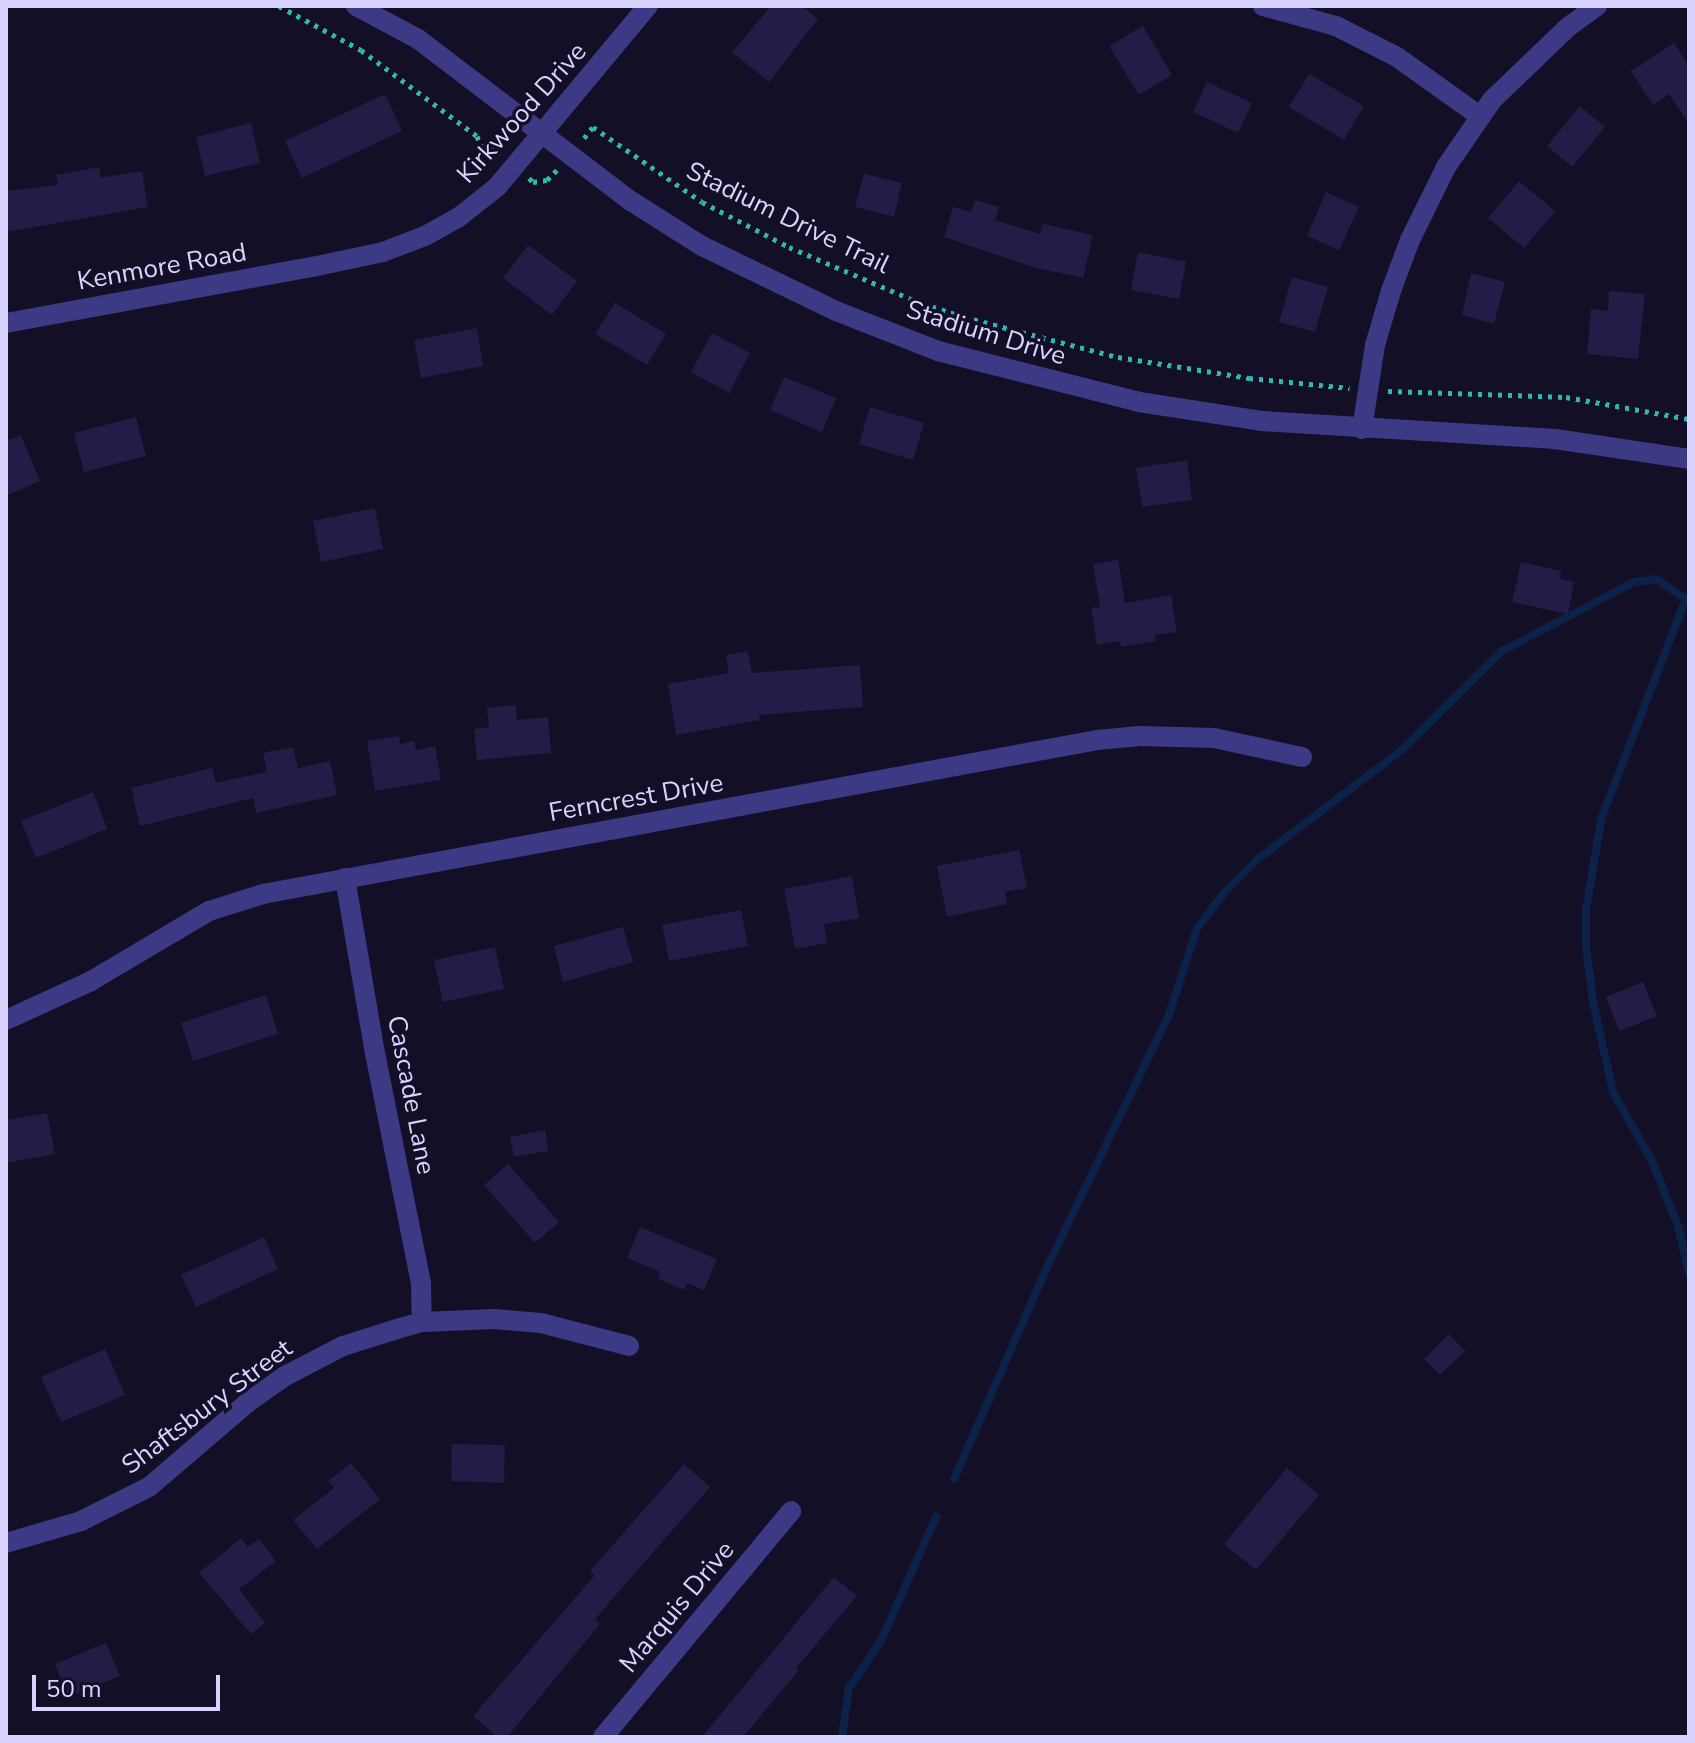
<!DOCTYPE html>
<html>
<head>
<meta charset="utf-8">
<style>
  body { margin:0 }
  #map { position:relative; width:1695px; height:1743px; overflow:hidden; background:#130f26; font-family:"Nunito Sans",sans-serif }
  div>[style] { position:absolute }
  .stream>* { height:8px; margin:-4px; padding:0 4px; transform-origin:4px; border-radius:4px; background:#0c2248 }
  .building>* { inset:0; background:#241b47 }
  .path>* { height:5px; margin-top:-2.5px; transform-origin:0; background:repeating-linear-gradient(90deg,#2fb8b0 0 4px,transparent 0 10px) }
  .minor>* { height:20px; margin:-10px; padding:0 10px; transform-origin:10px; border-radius:10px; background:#3d3a85 }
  span { translate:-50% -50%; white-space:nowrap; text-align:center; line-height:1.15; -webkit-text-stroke:7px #130f26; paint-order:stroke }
  .street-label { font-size:26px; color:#d9d4ff }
  .frame { position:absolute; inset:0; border:8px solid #d9d4ff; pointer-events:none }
  .scale { position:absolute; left:32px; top:1675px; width:188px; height:36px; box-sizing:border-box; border:4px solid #d9d4ff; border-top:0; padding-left:10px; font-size:24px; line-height:28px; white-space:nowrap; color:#d9d4ff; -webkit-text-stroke:6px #130f26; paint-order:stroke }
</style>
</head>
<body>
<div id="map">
  <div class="stream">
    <i style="left:1689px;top:605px;width:6px;rotate:171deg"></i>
    <i style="left:1683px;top:606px;width:229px;rotate:111deg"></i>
    <i style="left:1601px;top:820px;width:91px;rotate:99.5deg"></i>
    <i style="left:1586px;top:910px;width:35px;rotate:90deg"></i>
    <i style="left:1586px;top:945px;width:57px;rotate:83deg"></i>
    <i style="left:1593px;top:1002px;width:92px;rotate:77.5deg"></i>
    <i style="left:1613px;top:1092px;width:79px;rotate:60.5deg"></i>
    <i style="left:1652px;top:1161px;width:70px;rotate:68.2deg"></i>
    <i style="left:1678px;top:1226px;width:47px;rotate:76.6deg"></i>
    <i style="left:954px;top:1479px;width:236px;rotate:-66.3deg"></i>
    <i style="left:1049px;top:1263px;width:276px;rotate:-64.2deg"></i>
    <i style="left:1169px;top:1015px;width:91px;rotate:-72.2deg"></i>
    <i style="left:1197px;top:928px;width:46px;rotate:-52.1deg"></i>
    <i style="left:1225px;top:892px;width:47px;rotate:-45deg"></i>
    <i style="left:1258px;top:859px;width:183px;rotate:-37.2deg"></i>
    <i style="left:1404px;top:748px;width:138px;rotate:-44.7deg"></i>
    <i style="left:1502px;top:651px;width:149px;rotate:-27.6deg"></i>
    <i style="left:1634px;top:582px;width:22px;rotate:-8deg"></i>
    <i style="left:1656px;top:579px;width:40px;rotate:34deg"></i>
    <i style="left:842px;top:1737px;width:49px;rotate:-81.9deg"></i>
    <i style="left:849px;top:1688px;width:57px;rotate:-55.8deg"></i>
    <i style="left:881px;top:1641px;width:136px;rotate:-66.1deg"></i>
  </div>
  <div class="building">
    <i style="clip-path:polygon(771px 6px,802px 6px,818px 19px,769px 82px,732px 52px)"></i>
    <i style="clip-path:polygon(1143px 26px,1172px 75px,1139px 95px,1109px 46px)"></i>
    <i style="clip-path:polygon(1674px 43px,1689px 66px,1689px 124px,1669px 94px,1653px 105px,1631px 71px)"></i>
    <i style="clip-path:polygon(1309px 74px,1364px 106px,1344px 140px,1289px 107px)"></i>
    <i style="clip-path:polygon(1207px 82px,1252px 103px,1238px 133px,1193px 112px)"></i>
    <i style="clip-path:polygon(385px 94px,402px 131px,302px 178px,285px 141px)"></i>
    <i style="clip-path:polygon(1580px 106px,1605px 127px,1572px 167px,1547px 146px)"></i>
    <i style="clip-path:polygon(251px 123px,260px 163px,205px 176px,196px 137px)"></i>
    <i style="clip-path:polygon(99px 167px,101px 178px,142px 171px,148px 207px,6px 232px,6px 191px,58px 185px,56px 175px)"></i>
    <i style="clip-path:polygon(864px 174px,902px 183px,894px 217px,855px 207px)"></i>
    <i style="clip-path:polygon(1519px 181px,1555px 211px,1524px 248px,1488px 218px)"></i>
    <i style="clip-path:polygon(1326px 192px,1359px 207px,1339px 250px,1307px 236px)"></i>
    <i style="clip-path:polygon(975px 200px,999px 207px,995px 220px,1040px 234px,1043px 224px,1093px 235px,1083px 278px,1033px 267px,944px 237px,953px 207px,971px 212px)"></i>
    <i style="clip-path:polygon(528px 245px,577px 281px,552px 315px,503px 278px)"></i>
    <i style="clip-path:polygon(1138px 252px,1186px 262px,1179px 299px,1131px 290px)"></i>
    <i style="clip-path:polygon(1471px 273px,1505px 282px,1494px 324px,1462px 315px)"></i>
    <i style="clip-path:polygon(1292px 277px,1328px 287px,1315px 332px,1279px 322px)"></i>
    <i style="clip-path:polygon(1609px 291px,1645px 294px,1638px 359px,1587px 354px,1591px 309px,1608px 311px)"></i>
    <i style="clip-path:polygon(615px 303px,666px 334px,647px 365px,595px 334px)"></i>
    <i style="clip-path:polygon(477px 328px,483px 366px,421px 378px,414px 340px)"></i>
    <i style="clip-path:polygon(712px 333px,750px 353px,729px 393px,691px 372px)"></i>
    <i style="clip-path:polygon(784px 377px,836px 398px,822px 432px,770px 410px)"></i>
    <i style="clip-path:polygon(870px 407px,924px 423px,913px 460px,859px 444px)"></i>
    <i style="clip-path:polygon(136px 417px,146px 456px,84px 472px,74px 433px)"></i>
    <i style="clip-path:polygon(21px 435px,40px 481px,6px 496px,6px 441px)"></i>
    <i style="clip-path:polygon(1187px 460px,1192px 500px,1142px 507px,1136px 468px)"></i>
    <i style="clip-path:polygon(375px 508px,383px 549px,321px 562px,313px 521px)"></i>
    <i style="clip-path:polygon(1118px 560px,1125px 603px,1171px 595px,1177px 632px,1155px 635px,1156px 641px,1121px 647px,1120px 641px,1097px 645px,1091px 608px,1100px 607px,1093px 564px)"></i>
    <i style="clip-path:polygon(1521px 562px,1561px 571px,1560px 579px,1574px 582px,1568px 614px,1512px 602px)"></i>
    <i style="clip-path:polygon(748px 651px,752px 673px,860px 665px,863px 707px,759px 715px,760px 720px,676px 735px,668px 684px,729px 673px,726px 655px)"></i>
    <i style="clip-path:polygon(516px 705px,517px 720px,548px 717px,551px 753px,477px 760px,474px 729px,489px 727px,487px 708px)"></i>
    <i style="clip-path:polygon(399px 736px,400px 744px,414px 741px,416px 750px,435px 746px,441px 780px,375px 791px,367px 741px)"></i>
    <i style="clip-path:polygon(293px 747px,298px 768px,330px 761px,337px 795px,256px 813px,253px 798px,140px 826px,131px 788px,212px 768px,216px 783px,267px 772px,263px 753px)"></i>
    <i style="clip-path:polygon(93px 792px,107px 829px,36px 858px,21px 821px)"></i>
    <i style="clip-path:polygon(1019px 850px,1027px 888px,1005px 892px,1007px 904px,947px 917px,937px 866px)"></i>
    <i style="clip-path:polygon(852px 876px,859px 918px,824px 924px,827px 943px,795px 949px,784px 889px)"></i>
    <i style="clip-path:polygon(741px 910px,748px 946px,669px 961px,662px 925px)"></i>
    <i style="clip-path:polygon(623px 927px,633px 962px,563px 982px,554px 946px)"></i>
    <i style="clip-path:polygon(495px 947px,504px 989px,443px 1002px,434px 960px)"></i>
    <i style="clip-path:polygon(1643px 982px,1657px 1016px,1619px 1031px,1606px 997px)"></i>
    <i style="clip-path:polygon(266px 995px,278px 1034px,193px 1061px,181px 1023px)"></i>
    <i style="clip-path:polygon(47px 1113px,55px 1154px,6px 1163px,6px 1120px)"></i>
    <i style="clip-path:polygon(545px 1130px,548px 1151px,514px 1157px,510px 1137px)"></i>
    <i style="clip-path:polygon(508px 1164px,559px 1222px,535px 1243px,484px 1185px)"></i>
    <i style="clip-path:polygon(640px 1227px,717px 1259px,704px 1290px,687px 1283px,684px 1290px,658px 1279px,660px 1272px,627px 1258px)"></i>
    <i style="clip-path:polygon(264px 1237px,278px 1269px,196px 1307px,181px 1275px)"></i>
    <i style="clip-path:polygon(1449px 1334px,1465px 1351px,1440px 1375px,1424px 1359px)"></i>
    <i style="clip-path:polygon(105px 1349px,125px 1395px,61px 1422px,41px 1377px)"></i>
    <i style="clip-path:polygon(452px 1444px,505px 1445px,504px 1483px,451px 1481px)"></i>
    <i style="clip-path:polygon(351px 1463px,380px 1499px,317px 1549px,293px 1520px,334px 1488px,328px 1481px)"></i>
    <i style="clip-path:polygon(684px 1464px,710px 1487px,595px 1619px,600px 1624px,507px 1737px,497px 1737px,473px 1716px,595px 1575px,590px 1571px)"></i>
    <i style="clip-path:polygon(1287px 1468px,1319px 1495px,1256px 1570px,1224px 1544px)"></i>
    <i style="clip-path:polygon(241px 1538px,248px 1547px,259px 1539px,276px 1561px,239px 1589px,265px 1623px,251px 1634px,199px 1573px)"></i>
    <i style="clip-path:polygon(834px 1577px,857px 1596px,796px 1668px,799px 1670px,743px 1737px,702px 1737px)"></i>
    <i style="clip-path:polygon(106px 1643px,120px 1676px,69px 1697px,55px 1664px)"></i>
  </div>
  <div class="path">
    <i style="left:279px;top:6px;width:93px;rotate:28.2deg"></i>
    <i style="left:361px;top:50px;width:144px;rotate:36.6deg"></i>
    <i style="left:477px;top:136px;width:11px;rotate:68deg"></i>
    <i style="left:481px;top:146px;width:10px"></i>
    <i style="left:491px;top:146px;width:12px;rotate:35deg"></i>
    <i style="left:584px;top:138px;width:14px;rotate:-51deg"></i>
    <i style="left:593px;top:127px;width:132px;rotate:34.5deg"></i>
    <i style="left:702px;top:202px;width:98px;rotate:27.3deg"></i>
    <i style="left:789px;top:247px;width:135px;rotate:23.1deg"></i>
    <i style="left:913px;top:300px;width:54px;rotate:18.4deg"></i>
    <i style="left:964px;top:317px;width:159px;rotate:14.6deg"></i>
    <i style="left:1118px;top:357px;width:133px;rotate:9.1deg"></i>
    <i style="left:1249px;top:378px;width:101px;rotate:5.7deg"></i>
    <i style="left:529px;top:178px;width:6px;rotate:45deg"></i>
    <i style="left:533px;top:182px;width:14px;rotate:-8deg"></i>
    <i style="left:547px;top:180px;width:14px;rotate:-45deg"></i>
    <i style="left:1388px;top:391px;width:178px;rotate:1.9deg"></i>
    <i style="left:1566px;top:397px;width:125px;rotate:10.1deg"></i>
  </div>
  <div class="minor">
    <i style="left:356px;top:6px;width:70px;rotate:28deg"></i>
    <i style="left:418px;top:39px;width:268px;rotate:37.3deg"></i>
    <i style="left:631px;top:201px;width:84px;rotate:32.4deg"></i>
    <i style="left:702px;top:246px;width:149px;rotate:25.9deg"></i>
    <i style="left:836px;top:311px;width:110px;rotate:21.4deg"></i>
    <i style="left:938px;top:351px;width:207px;rotate:14.2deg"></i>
    <i style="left:1139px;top:402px;width:124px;rotate:8.8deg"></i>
    <i style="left:1262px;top:421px;width:294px;rotate:3.5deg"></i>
    <i style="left:1555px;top:439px;width:135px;rotate:8.5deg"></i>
    <i style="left:1263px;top:6px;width:76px;rotate:15.3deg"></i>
    <i style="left:1336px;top:26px;width:68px;rotate:26.9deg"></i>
    <i style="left:1397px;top:57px;width:103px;rotate:35.5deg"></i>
    <i style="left:6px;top:323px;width:311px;rotate:-10.4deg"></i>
    <i style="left:312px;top:267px;width:73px;rotate:-11.9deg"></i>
    <i style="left:383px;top:252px;width:45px;rotate:-20.9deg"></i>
    <i style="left:425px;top:236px;width:39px;rotate:-29deg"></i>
    <i style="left:459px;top:217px;width:48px;rotate:-38.3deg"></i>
    <i style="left:497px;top:187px;width:236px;rotate:-50.2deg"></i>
    <i style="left:1362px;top:429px;width:85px;rotate:-81.2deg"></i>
    <i style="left:1375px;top:345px;width:56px;rotate:-73.5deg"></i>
    <i style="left:1391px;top:291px;width:54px;rotate:-69.6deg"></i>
    <i style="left:1410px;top:240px;width:81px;rotate:-63.7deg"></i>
    <i style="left:1446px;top:167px;width:81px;rotate:-55.5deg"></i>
    <i style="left:1492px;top:100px;width:105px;rotate:-43.8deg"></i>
    <i style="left:1568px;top:27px;width:36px;rotate:-36deg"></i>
    <i style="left:345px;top:878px;width:178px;rotate:80.3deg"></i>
    <i style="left:375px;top:1053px;width:235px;rotate:78.7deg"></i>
    <i style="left:421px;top:1283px;width:39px;rotate:89deg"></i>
    <i style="left:6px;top:1020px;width:94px;rotate:-24.6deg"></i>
    <i style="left:91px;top:981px;width:137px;rotate:-30.7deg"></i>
    <i style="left:209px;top:911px;width:57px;rotate:-17.5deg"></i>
    <i style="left:263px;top:894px;width:848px;rotate:-10.46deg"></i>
    <i style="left:1097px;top:740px;width:43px;rotate:-5.3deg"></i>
    <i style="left:1140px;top:736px;width:74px;rotate:1.5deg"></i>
    <i style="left:1214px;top:738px;width:90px;rotate:12.2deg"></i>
    <i style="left:6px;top:1543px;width:78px;rotate:-16.3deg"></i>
    <i style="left:81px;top:1521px;width:76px;rotate:-26.6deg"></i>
    <i style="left:149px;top:1487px;width:129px;rotate:-40.6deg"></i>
    <i style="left:247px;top:1403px;width:47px;rotate:-35.4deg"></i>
    <i style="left:285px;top:1376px;width:65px;rotate:-27.3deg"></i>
    <i style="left:343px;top:1346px;width:57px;rotate:-17.5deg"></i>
    <i style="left:397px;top:1329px;width:26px;rotate:-16deg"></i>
    <i style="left:422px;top:1322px;width:72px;rotate:-2.4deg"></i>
    <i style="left:494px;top:1319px;width:47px;rotate:4.9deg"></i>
    <i style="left:541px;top:1323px;width:91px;rotate:14.6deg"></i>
    <i style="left:603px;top:1737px;width:294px;rotate:-50.2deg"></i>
  </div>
  <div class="street-label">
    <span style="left:522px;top:113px;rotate:-48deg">Kirkwood Drive</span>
    <span style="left:788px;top:218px;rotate:26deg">Stadium Drive Trail</span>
    <span style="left:162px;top:267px;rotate:-10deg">Kenmore Road</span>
    <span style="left:986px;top:333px;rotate:17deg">Stadium Drive</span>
    <span style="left:636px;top:798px;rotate:-10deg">Ferncrest Drive</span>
    <span style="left:411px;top:1095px;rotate:79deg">Cascade Lane</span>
    <span style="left:207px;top:1407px;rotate:-37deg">Shaftsbury Street</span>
    <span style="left:677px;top:1607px;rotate:-50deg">Marquis Drive</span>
  </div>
  <div class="frame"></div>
  <div class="scale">50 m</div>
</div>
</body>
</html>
